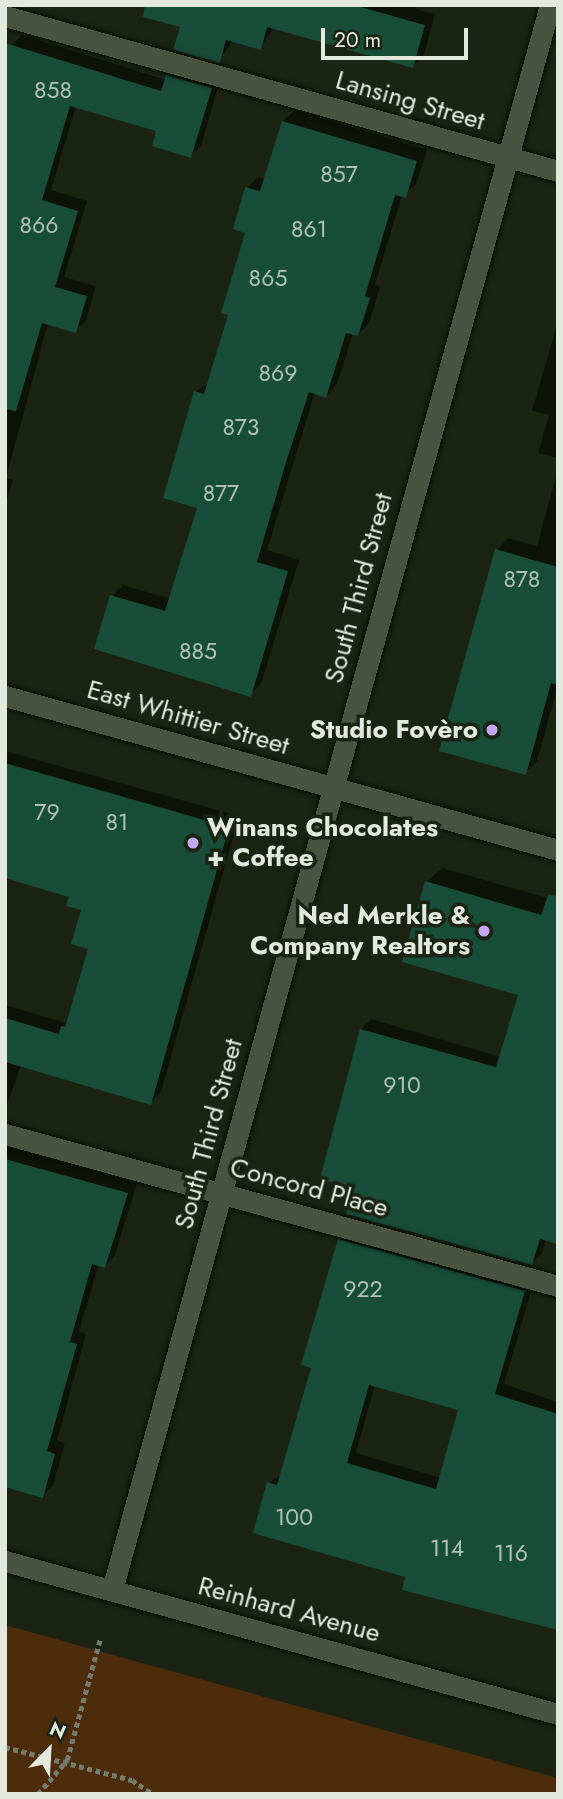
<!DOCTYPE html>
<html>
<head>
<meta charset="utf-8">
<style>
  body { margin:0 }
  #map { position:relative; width:563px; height:1799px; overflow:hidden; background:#1b2413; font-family:Jost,sans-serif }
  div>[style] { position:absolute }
  .green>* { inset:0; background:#4c2c0b }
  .shadow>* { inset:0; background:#0007 }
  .building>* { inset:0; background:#184d3a }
  .path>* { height:4.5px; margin-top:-2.25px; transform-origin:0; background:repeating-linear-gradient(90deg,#757c6e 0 5px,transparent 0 8.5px) }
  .roads { filter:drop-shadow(0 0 2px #060d01) drop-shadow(0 0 2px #060d01) }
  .street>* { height:21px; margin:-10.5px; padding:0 10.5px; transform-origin:10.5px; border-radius:10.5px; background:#495340 }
  .secondary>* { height:21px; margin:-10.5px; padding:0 10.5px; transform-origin:10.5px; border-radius:10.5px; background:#495340 }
  .dots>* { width:19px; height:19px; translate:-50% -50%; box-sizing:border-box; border:4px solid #1b2413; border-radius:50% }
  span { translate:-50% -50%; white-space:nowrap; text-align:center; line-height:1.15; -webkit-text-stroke:7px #1b2413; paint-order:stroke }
  .number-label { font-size:23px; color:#b0c2b5 }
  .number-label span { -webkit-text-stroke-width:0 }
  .street-label { font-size:26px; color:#e3e9de }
  .poi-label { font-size:26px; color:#e3e9de; font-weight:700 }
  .right { translate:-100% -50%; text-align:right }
  .left { translate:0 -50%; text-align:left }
  .frame { position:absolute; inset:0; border:7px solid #e3e9de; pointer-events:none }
  .north { position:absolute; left:14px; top:1715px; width:70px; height:70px; -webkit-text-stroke:5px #1b2413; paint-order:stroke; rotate:24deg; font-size:19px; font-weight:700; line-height:28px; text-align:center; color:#e3e9de }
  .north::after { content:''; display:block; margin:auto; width:24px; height:32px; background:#e3e9de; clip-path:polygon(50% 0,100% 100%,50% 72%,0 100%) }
  .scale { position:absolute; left:321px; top:28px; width:147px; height:32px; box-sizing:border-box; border:4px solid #e3e9de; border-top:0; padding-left:9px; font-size:21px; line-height:24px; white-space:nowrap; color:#e3e9de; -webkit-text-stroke:5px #1b2413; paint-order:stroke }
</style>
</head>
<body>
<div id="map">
  <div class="green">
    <i style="clip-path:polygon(5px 1625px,558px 1778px,558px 1794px,5px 1794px)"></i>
  </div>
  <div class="shadow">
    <i style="clip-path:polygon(175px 5px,417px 5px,416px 9px,435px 14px,424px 55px,413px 66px,274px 27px,260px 48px,233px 40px,219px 61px,187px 9px)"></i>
    <i style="clip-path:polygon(22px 35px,166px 80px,178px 65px,221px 77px,201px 146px,190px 156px,159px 130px,76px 106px,51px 190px,87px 201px,64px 277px,96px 286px,86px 321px,75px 331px,48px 323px,6px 478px,13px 480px,5px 507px,5px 66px,11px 46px)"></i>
    <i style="clip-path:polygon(295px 110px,427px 150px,416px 185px,402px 195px,375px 285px,380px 287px,369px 323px,358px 334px,353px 333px,337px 384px,326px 396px,315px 392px,267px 550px,299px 560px,261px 684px,250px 695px,112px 596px,123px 585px,171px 599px,199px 507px,196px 392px,209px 382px,230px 314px,247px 231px,247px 188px,258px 177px,265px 179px,283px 121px)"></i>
    <i style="clip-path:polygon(558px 321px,558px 458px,538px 453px,549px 415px,532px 411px)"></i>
    <i style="clip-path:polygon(558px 469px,558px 685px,537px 761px,525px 773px,497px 550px,508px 538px,537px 546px)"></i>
    <i style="clip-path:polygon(5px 751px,239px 816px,161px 1092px,150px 1103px,21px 1065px,5px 1111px,5px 1005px,66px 1023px,90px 948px,83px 909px,71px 896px,5px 877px)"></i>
    <i style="clip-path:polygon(442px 868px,558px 901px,558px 974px,427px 882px)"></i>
    <i style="clip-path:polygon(371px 1019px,501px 1057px,546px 1239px,542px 1253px,532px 1263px,355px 1187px,361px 1029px)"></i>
    <i style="clip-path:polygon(5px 1146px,137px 1183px,115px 1255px,105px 1266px,99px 1264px,79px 1331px,86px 1334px,57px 1441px,65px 1443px,53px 1485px,42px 1496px,5px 1485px)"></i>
    <i style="clip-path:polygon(evenodd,350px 1230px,534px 1281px,504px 1384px,558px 1402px,558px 1629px,407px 1576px,269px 1483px,282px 1474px,313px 1366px,340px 1240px,350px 1230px,375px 1385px,460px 1409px,441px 1478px,356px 1453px,375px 1385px)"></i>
  </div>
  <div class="building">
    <i style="clip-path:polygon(145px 5px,353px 5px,425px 25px,413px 68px,267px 27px,261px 50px,226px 40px,220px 63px,173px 50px,180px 27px,143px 17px)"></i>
    <i style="clip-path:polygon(5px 43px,161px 91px,166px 75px,212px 88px,191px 158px,152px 146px,156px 131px,70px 106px,42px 200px,78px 211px,55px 287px,87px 296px,76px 333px,42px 323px,16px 411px,5px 409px)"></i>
    <i style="clip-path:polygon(282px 121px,417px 161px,406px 198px,395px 195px,365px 296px,370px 298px,358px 336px,346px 333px,326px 398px,309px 392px,286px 462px,257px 562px,288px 571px,251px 697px,94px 649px,110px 595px,165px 611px,197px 508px,163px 498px,194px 391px,204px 394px,228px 315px,221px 313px,245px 233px,233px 229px,245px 187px,260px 191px)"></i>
    <i style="clip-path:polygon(495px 549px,558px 567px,558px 685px,551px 683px,526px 775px,439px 751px)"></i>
    <i style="clip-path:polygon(5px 763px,229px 827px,151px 1105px,5px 1062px,5px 1018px,59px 1034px,61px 1026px,65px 1027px,88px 949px,71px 944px,81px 910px,66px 906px,69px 897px,5px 878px)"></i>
    <i style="clip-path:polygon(425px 881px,541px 915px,548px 895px,558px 896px,558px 1244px,540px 1239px,532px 1265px,346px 1214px,353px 1188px,320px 1179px,360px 1029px,496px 1067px,518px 995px,402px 962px)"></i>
    <i style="clip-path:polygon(5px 1159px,128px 1193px,105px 1268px,92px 1264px,70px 1342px,77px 1344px,47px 1451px,55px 1454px,43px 1498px,5px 1487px)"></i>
    <i style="clip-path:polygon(evenodd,338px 1239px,525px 1291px,495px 1394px,558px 1414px,558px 1630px,402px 1590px,405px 1577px,253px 1533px,267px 1482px,277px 1485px,311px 1368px,301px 1365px,338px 1239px,369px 1385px,458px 1410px,436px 1489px,347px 1463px,369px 1385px)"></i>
  </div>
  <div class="path">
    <i style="left:5px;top:1747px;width:131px;rotate:14.6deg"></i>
    <i style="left:132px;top:1780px;width:25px;rotate:34deg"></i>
    <i style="left:38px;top:1794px;width:45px;rotate:-49.5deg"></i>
    <i style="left:67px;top:1760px;width:125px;rotate:-74.7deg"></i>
  </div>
  <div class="roads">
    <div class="street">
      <i style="left:5px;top:16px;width:574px;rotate:15.66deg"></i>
      <i style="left:5px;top:1134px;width:574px;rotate:15.37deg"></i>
      <i style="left:5px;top:1561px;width:574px;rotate:15.47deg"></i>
      <i style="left:112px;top:1590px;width:831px;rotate:-74.58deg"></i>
    </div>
    <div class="secondary">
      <i style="left:5px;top:696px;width:574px;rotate:15.56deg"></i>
      <i style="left:333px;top:789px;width:813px;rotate:-74.53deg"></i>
    </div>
  </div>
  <div class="dots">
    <i style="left:492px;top:730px;background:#c5a6f1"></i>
    <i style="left:193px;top:843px;background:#c5a6f1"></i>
    <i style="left:484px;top:931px;background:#c5a6f1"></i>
  </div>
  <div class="number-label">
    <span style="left:53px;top:90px">858</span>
    <span style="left:339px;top:174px">857</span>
    <span style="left:39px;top:225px">866</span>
    <span style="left:309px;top:229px">861</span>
    <span style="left:268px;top:278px">865</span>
    <span style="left:278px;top:373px">869</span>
    <span style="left:241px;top:427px">873</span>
    <span style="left:221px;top:493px">877</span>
    <span style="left:522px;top:579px">878</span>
    <span style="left:198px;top:651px">885</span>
    <span style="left:47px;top:812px">79</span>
    <span style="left:117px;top:822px">81</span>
    <span style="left:402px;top:1085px">910</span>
    <span style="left:363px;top:1289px">922</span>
    <span style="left:294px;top:1517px">100</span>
    <span style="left:447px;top:1548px">114</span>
    <span style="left:511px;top:1553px">116</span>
  </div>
  <div class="street-label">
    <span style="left:410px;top:101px;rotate:16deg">Lansing Street</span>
    <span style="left:359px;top:588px;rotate:-75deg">South Third Street</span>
    <span style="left:188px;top:718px;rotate:16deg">East Whittier Street</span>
    <span style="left:209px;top:1134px;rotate:-75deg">South Third Street</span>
    <span style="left:309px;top:1188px;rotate:15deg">Concord Place</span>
    <span style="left:289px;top:1610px;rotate:15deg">Reinhard Avenue</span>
  </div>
  <div class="poi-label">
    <span class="right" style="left:478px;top:730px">Studio Fovèro</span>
    <span class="left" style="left:207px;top:843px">Winans Chocolates<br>+ Coffee</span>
    <span class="right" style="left:470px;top:931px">Ned Merkle &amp;<br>Company Realtors</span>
  </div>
  <div class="frame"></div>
  <div class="north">N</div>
  <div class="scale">20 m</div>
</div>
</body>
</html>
